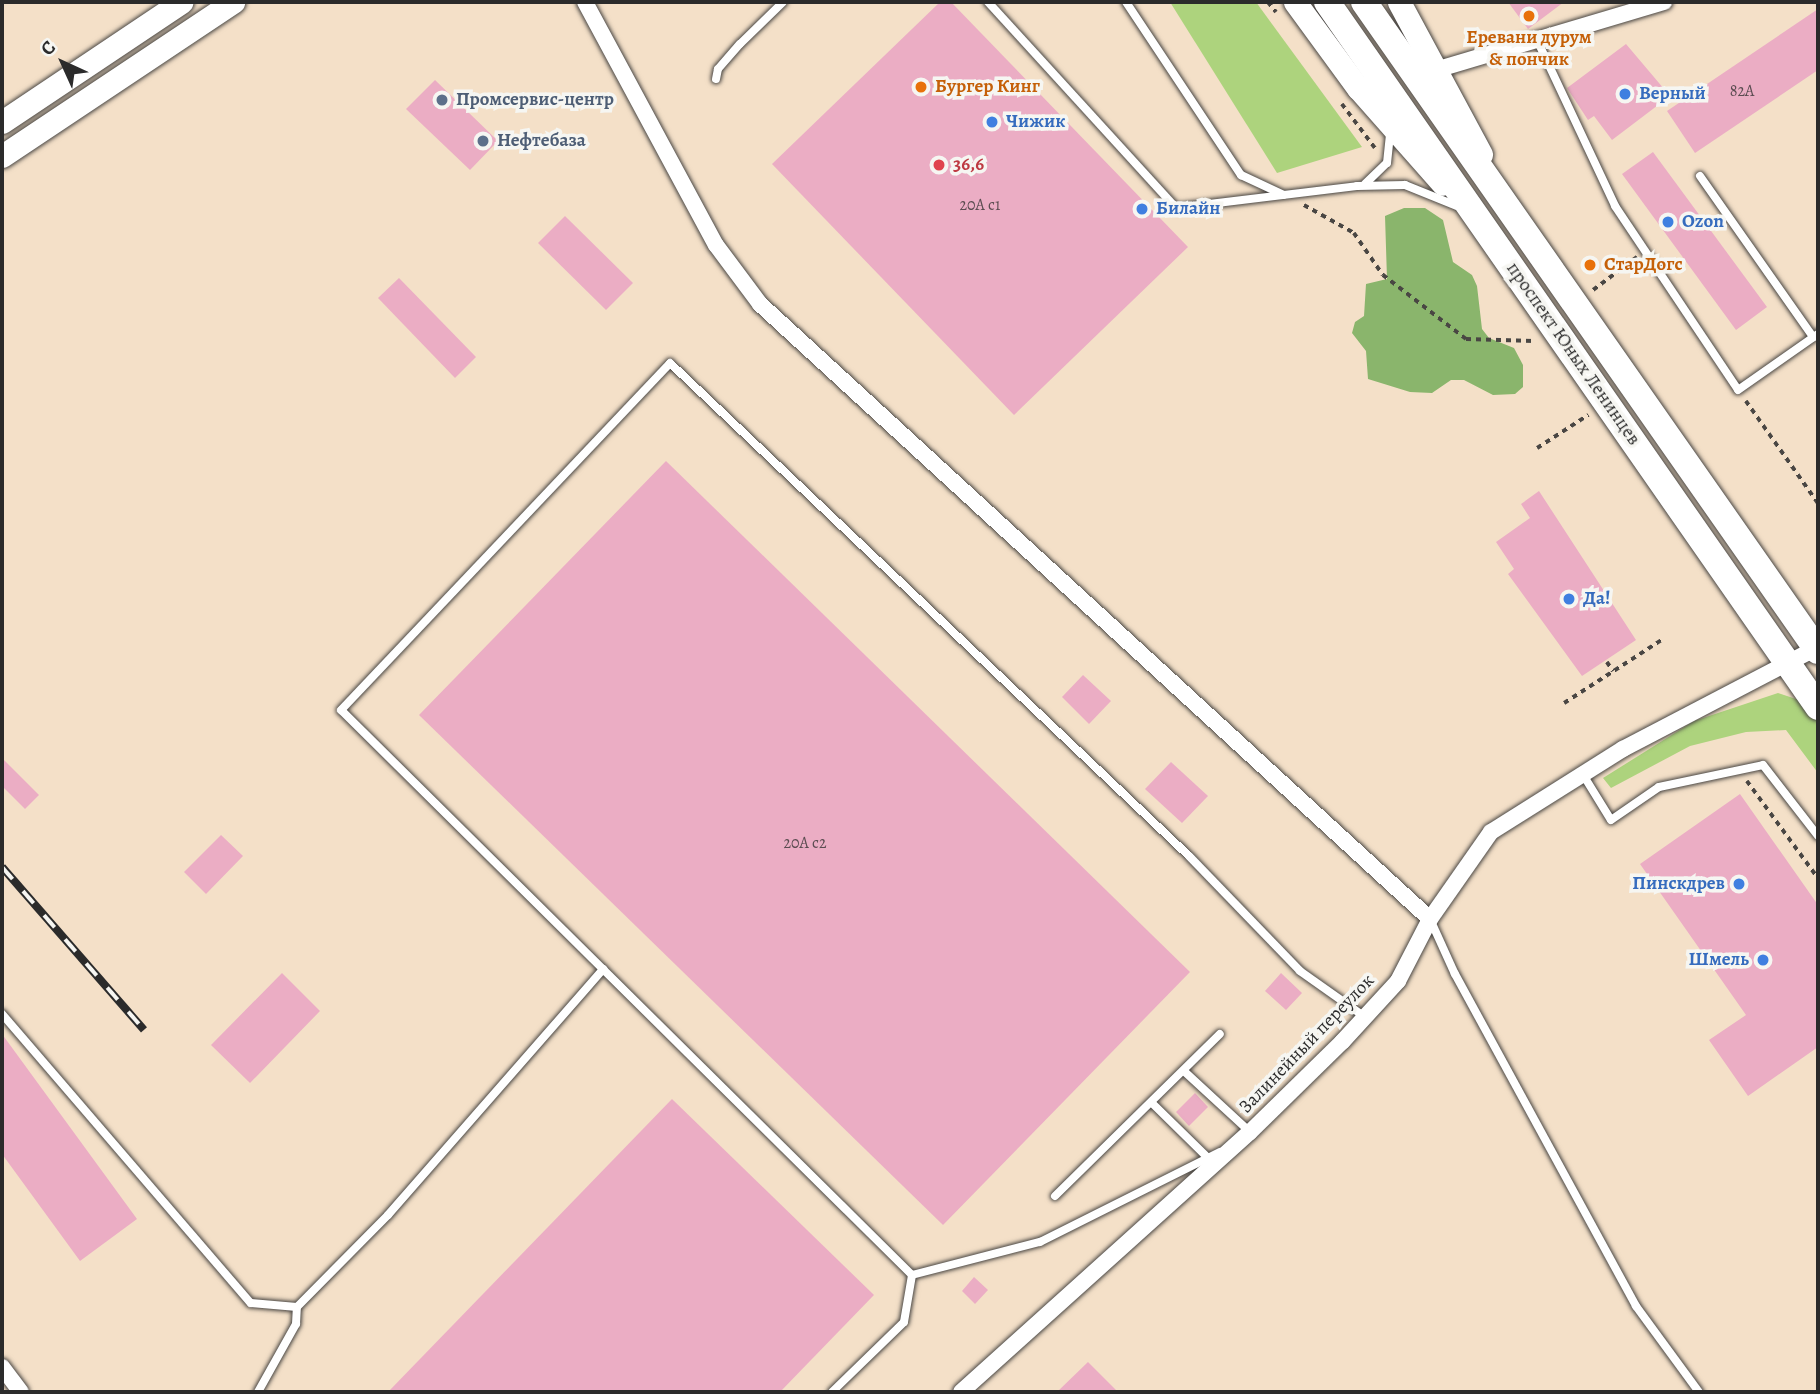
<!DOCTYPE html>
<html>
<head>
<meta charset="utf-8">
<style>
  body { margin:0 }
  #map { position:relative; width:1820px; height:1394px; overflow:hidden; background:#f4e0c8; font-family:Alegreya,serif }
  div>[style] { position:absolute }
  .green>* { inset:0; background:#add37d }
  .forest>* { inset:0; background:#8ab56c }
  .building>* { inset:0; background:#ebadc4 }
  .path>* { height:3.5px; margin-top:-1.75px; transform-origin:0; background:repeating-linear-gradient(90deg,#494643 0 5px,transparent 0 10px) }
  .roads { filter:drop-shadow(0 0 2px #494643) drop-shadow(0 0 2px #494643) }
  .lane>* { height:8px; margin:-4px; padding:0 4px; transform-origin:4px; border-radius:4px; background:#fff }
  .street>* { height:16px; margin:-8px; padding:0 8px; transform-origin:8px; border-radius:8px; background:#fff }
  .secondary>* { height:23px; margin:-11.5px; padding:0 11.5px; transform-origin:11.5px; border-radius:11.5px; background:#fff }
  .primary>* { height:26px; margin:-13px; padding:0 13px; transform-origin:13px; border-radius:13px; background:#fff }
  .rail>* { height:8px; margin-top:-4px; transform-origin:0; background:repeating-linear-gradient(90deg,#f6f6f2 0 16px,#2b2b2b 0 32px); box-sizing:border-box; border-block:2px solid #2b2b2b }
  .dots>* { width:19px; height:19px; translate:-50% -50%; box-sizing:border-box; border:4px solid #f6f6f2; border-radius:50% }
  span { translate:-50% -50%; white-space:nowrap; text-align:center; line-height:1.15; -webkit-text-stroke:7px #f6f6f2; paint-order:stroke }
  .number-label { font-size:16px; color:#5b4c51 }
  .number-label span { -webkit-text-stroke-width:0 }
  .food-label { font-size:19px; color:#c56008; font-weight:700 }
  .left { translate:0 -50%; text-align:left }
  .shop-label { font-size:19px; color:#366cbe; font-weight:700 }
  .right { translate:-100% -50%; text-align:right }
  .service-label { font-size:19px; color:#4e5e75; font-weight:700 }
  .health-label { font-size:19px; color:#be3a42; font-weight:700 }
  .street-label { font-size:19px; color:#2b2b2b }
  .frame { position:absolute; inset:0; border:4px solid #2b2b2b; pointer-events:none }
  .north { position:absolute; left:28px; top:28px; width:70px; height:70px; -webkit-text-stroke:5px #f6f6f2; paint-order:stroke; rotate:315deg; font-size:19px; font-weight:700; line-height:28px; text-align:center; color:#2b2b2b }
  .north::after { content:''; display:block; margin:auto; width:24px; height:32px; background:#2b2b2b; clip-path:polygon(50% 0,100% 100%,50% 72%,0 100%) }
</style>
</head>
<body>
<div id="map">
  <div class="green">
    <i style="clip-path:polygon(1170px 2px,1256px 2px,1362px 147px,1277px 173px)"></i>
    <i style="clip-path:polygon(1778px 693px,1808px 703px,1818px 718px,1818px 773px,1786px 730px,1746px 732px,1690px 746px,1611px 788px,1603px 778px,1694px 721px)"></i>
  </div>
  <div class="forest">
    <i style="clip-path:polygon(1404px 208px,1425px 208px,1443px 220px,1453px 262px,1472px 275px,1477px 286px,1482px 329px,1489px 338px,1514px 348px,1523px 365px,1523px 387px,1515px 394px,1493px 395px,1464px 380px,1451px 380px,1432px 393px,1410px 392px,1368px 379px,1366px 351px,1352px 333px,1355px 322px,1364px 316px,1366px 284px,1387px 279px,1385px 216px)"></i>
  </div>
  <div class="building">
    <i style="clip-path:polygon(940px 2px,951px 2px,1188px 247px,1014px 415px,772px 164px)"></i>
    <i style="clip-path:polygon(1508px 2px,1564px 2px,1528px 29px)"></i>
    <i style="clip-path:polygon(1818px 9px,1818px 70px,1695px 153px,1667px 111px)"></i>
    <i style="clip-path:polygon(1626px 44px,1670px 96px,1612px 140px,1594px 116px,1588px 120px,1567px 88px)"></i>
    <i style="clip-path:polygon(435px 80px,498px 141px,470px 170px,406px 109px)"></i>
    <i style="clip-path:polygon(1653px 152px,1767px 307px,1736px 330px,1622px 174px)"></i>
    <i style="clip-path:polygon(565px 216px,633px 283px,606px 310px,538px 243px)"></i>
    <i style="clip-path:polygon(399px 278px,476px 357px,455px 378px,378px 298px)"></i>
    <i style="clip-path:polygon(666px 461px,1190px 972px,943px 1225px,419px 715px)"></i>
    <i style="clip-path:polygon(1539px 491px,1636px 640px,1582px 676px,1508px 574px,1514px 569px,1496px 542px,1530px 518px,1521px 504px)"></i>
    <i style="clip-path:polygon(1083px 675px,1111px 701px,1089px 724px,1062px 697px)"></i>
    <i style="clip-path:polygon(2px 758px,39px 795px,25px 809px,2px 786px)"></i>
    <i style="clip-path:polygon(1171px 762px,1208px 796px,1182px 823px,1145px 789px)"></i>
    <i style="clip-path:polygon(1740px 794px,1818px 905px,1818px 1047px,1748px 1096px,1709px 1040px,1746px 1015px,1640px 864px)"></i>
    <i style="clip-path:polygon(221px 835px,243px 856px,206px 894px,184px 872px)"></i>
    <i style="clip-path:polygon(282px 973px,320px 1011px,250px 1083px,211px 1045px)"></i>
    <i style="clip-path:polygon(1281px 973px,1302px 993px,1286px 1010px,1265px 991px)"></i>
    <i style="clip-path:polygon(2px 1034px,137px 1219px,80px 1261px,2px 1154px)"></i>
    <i style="clip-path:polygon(1195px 1093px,1208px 1107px,1189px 1126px,1176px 1112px)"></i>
    <i style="clip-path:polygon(672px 1099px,874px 1295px,780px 1392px,388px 1392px)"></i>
    <i style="clip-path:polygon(974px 1277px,988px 1290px,975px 1304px,962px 1291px)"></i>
    <i style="clip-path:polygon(1088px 1362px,1118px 1392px,1057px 1392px)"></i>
  </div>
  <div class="path">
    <i style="left:1268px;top:2px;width:13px;rotate:51deg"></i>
    <i style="left:1342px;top:104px;width:55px;rotate:53.1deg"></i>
    <i style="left:1304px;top:205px;width:57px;rotate:29.2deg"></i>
    <i style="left:1354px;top:233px;width:51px;rotate:55.4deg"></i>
    <i style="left:1383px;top:275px;width:105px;rotate:37.6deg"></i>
    <i style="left:1466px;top:339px;width:69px;rotate:1.7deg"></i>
    <i style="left:1593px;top:290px;width:55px;rotate:-36.9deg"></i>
    <i style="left:1746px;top:401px;width:125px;rotate:54.8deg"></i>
    <i style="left:1537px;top:448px;width:61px;rotate:-32.9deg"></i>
    <i style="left:1607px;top:662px;width:11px;rotate:56deg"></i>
    <i style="left:1564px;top:703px;width:118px;rotate:-32.9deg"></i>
    <i style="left:1747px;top:781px;width:120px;rotate:53.8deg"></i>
  </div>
  <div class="roads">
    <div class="lane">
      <i style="left:988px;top:2px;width:279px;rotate:47.6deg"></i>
      <i style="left:1176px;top:208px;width:182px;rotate:-6.9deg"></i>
      <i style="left:1357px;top:186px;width:48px;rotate:-1.2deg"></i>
      <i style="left:1405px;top:185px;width:56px;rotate:22deg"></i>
      <i style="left:1126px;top:2px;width:208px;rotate:56.4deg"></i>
      <i style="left:1241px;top:175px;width:47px;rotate:24.9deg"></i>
      <i style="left:1538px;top:42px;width:181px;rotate:64.8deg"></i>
      <i style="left:1615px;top:206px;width:221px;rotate:56.2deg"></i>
      <i style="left:1738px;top:390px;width:98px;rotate:-35deg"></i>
      <i style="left:716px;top:79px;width:10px;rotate:-79deg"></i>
      <i style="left:718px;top:69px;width:33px;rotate:-49deg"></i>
      <i style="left:740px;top:44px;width:60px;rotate:-44.3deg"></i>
      <i style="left:1700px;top:176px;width:197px;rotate:54.9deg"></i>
      <i style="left:1365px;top:184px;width:30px;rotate:-44deg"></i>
      <i style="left:1387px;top:163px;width:29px;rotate:-84deg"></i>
      <i style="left:1582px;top:773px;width:55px;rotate:58.3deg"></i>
      <i style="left:1611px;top:820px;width:58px;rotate:-34.5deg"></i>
      <i style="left:1659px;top:787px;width:106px;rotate:-11.9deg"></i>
      <i style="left:1763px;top:765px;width:90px;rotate:52.2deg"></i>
      <i style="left:1430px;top:919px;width:60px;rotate:65.6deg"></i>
      <i style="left:1455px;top:974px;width:378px;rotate:61.4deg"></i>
      <i style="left:1636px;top:1306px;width:107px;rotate:53.8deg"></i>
      <i style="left:2px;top:1014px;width:381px;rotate:49.3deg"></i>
      <i style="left:251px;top:1303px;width:46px;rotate:5deg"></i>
      <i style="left:297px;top:1307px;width:129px;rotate:-45.3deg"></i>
      <i style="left:388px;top:1215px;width:327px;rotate:-48.8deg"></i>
      <i style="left:1185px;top:1072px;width:88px;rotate:42.7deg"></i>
      <i style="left:1153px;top:1104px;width:77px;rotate:44.5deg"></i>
      <i style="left:1055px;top:1196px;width:231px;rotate:-44.5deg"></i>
      <i style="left:912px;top:1275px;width:803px;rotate:-135.3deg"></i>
      <i style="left:341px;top:710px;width:478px;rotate:-46.5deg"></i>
      <i style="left:670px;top:363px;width:717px;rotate:43.53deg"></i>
      <i style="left:1190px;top:857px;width:158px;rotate:46deg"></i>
      <i style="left:1300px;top:971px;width:80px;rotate:35.3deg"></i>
      <i style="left:912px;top:1275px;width:132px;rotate:-14.5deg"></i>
      <i style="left:1040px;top:1242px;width:201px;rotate:-26.6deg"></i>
      <i style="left:258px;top:1392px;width:78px;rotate:-60.8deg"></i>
      <i style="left:296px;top:1324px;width:17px;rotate:-87deg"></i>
      <i style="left:832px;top:1392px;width:100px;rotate:-44.2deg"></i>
      <i style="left:904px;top:1322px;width:48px;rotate:-80.3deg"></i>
    </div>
    <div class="street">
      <i style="left:585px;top:2px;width:276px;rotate:61.7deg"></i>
      <i style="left:716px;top:245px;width:74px;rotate:53.3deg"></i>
      <i style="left:760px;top:304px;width:909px;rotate:42.55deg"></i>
      <i style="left:1439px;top:69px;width:235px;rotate:-16.6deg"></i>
      <i style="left:2px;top:1367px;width:31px;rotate:53deg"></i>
      <i style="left:961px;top:1392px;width:389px;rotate:-42deg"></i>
      <i style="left:1250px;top:1132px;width:129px;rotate:-44.4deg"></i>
      <i style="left:1342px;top:1042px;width:83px;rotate:-47.4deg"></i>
      <i style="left:1398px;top:981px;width:70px;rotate:-62.7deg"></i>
      <i style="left:1430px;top:919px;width:106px;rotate:-55deg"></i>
      <i style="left:1491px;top:832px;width:156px;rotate:-32.2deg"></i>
      <i style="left:1623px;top:749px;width:218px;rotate:-27.6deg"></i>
    </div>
    <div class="secondary">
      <i style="left:1295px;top:2px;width:107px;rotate:53.8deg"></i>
      <i style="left:1358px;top:88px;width:128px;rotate:48.5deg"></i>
      <i style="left:1399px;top:2px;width:173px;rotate:61.7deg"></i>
      <i style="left:2px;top:122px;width:216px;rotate:-33.8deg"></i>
      <i style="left:2px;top:156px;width:278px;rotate:-33.7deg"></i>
    </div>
    <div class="primary">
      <i style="left:1327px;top:2px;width:859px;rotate:55.14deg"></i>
      <i style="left:1364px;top:2px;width:792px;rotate:55.03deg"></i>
    </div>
  </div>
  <div class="rail">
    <i style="left:2px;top:867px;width:216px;rotate:48.9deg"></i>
  </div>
  <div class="dots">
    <i style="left:1529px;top:16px;background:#e8710a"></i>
    <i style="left:921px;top:87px;background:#e8710a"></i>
    <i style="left:1625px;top:94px;background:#3f7fe0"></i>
    <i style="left:442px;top:100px;background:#5c6f8a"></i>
    <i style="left:992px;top:122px;background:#3f7fe0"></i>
    <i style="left:483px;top:141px;background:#5c6f8a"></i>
    <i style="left:939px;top:165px;background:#e0444e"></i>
    <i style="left:1142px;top:209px;background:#3f7fe0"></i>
    <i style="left:1668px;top:222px;background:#3f7fe0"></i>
    <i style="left:1590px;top:265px;background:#e8710a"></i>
    <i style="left:1569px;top:599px;background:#3f7fe0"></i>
    <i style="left:1739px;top:884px;background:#3f7fe0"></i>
    <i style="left:1763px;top:960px;background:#3f7fe0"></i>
  </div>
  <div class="number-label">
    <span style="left:1742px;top:91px">82А</span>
    <span style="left:980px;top:205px">20А с1</span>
    <span style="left:805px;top:843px">20А с2</span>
  </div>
  <div class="food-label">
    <span style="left:1529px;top:49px">Еревани дурум<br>&amp; пончик</span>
    <span class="left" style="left:935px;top:87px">Бургер Кинг</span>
    <span class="left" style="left:1604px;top:265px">СтарДогс</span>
  </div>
  <div class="shop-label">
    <span class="left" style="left:1639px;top:94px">Верный</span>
    <span class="left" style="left:1006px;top:122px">Чижик</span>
    <span class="left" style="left:1156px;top:209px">Билайн</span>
    <span class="left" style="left:1682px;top:222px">Ozon</span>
    <span class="left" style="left:1583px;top:599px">Да!</span>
    <span class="right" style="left:1725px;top:884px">Пинскдрев</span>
    <span class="right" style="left:1749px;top:960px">Шмель</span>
  </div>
  <div class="service-label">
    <span class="left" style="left:456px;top:100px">Промсервис-центр</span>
    <span class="left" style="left:497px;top:141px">Нефтебаза</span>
  </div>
  <div class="health-label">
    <span class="left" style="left:953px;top:165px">36,6</span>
  </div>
  <div class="street-label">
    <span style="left:1573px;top:354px;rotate:55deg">проспект Юных Ленинцев</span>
    <span style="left:1307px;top:1044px;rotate:-46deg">Залинейный переулок</span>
  </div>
  <div class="frame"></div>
  <div class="north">С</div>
</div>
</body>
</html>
